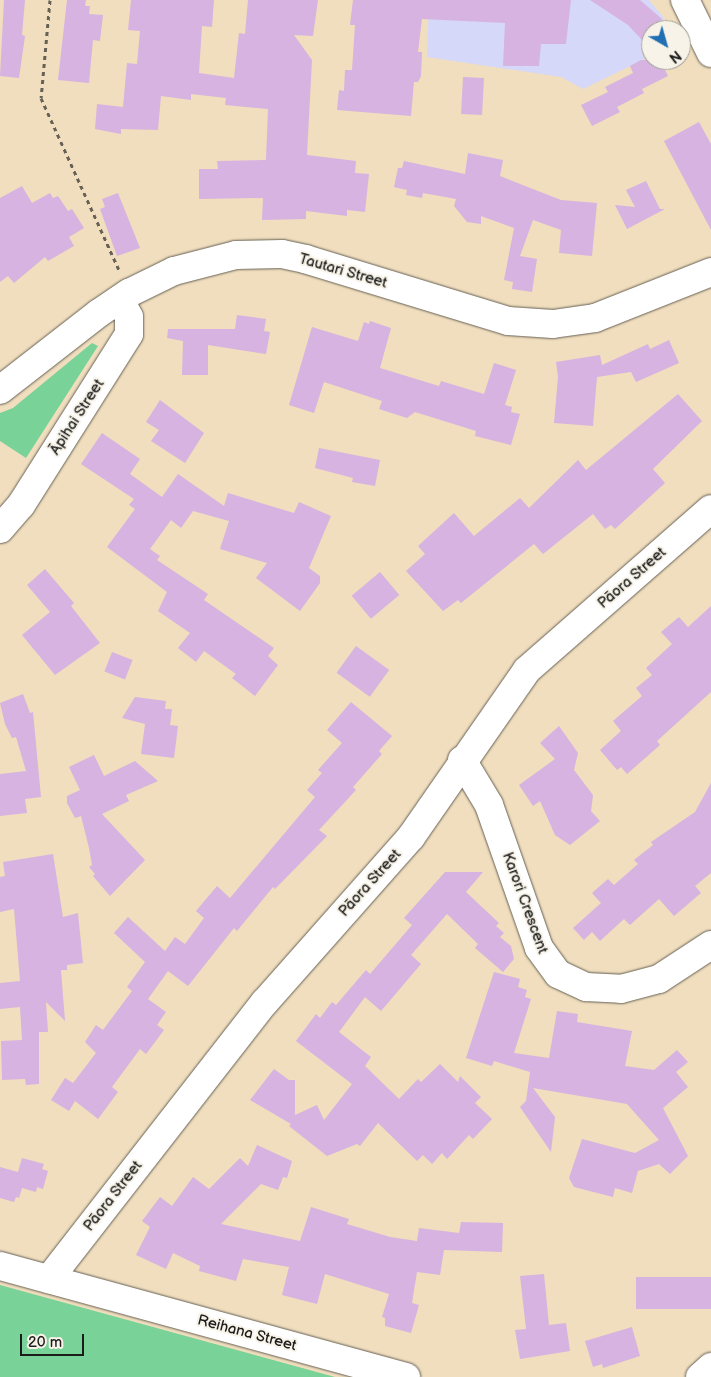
<!DOCTYPE html>
<html>
<head>
<meta charset="utf-8">
<style>
	body { margin:0 }
	#map { position:relative; width:711px; height:1377px; overflow:hidden; background:#f0debe; font-family:"Balsamiq Sans",sans-serif }
	div>[style] { position:absolute }
	[style*='--x'] { left:calc(var(--x)*1px); top:calc(var(--y)*1px); width:calc(var(--w)*1px); rotate:calc(var(--a)*1deg) }
	.built>* { inset:0; background:#d5d8f9 }
	.green>* { inset:0; background:#79d297 }
	.building>* { inset:0; background:#d6b3e0; transform-origin:0 0 }
	.path>* { height:3px; margin-top:-1.5px; transform-origin:0; background:repeating-linear-gradient(90deg,#666055 0 4px,transparent 0 8px) }
	.roads { filter:drop-shadow(0 0 1px #666055) drop-shadow(0 0 1px #666055) }
	.minor>* { height:28px; margin:-14px; padding:0 14px; transform-origin:14px; border-radius:14px; background:#fff }
	span { translate:-50% -50%; white-space:nowrap; text-align:center; line-height:1.15; -webkit-text-stroke:4px #f7f3e8; paint-order:stroke }
	.street-label { font-size:15px; color:#1c1c1c }
	.north { position:absolute; left:641px; top:20px; width:50px; height:50px; box-sizing:border-box; background:#f7f3e8; border:1px solid #9f9d96; border-radius:50%; rotate:142deg; font-size:14px; font-weight:700; line-height:20px; text-align:center; color:#1c1c1c }
	.north::after { content:''; display:block; margin:auto; width:18px; height:22px; background:#1f6fb2; clip-path:polygon(50% 0,100% 100%,50% 72%,0 100%) }
	.scale { position:absolute; left:20px; top:1334px; width:64px; height:22px; box-sizing:border-box; border:2px solid #1c1c1c; border-top:0; padding-left:6px; font-size:15px; line-height:18px; white-space:nowrap; color:#1c1c1c; -webkit-text-stroke:4px #f7f3e8; paint-order:stroke }
</style>
</head>
<body>
<div id="map">
	<div class="built">
		<div style="clip-path:polygon(429px 0,649px 0,663px 17px,666px 30px,651px 30px,651px 56px,583px 89px,561px 77px,427px 57px)"></div>
	</div>
	<div class="green">
		<div style="clip-path:polygon(92px 343px,98px 346px,26px 458px,0 441px,0 413px,13px 408px)"></div>
		<div style="clip-path:polygon(0 1285px,335px 1377px,0 1377px)"></div>
	</div>
	<div class="building">
		<div style="clip-path:polygon(4px 0,25px 0,22px 35px,25px 36px,19px 78px,0 76px)"></div>
		<div style="clip-path:polygon(67px 0,86px 0,85px 6px,90px 6px,89px 14px,103px 15px,100px 41px,93px 40px,89px 83px,58px 80px)"></div>
		<div style="clip-path:polygon(131px 0,214px 0,212px 27px,202px 26px,199px 73px,234px 78px,239px 33px,245px 34px,248px 0,318px 0,313px 36px,294px 35px,312px 60px,307px 155px,356px 161px,355px 173px,369px 174px,365px 212px,347px 210px,347px 216px,306px 211px,306px 219px,262px 220px,263px 198px,199px 199px,199px 169px,218px 169px,217px 161px,266px 160px,268px 109px,225px 105px,226px 98px,191px 94px,191px 100px,161px 96px,158px 130px,121px 129px,121px 134px,95px 129px,97px 104px,123px 107px,127px 63px,137px 64px,140px 31px,128px 30px)"></div>
		<div style="clip-path:polygon(353px 0,571px 0,566px 44px,541px 44px,539px 66px,503px 66px,505px 23px,422px 19px,418px 52px,422px 52px,421px 76px,418px 82px,414px 82px,411px 116px,337px 110px,339px 90px,344px 91px,345px 70px,352px 70px,355px 25px,350px 25px)"></div>
		<div style="clip-path:polygon(590px 0,640px 0,662px 19px,644px 42px,628px 25px)"></div>
		<div style="clip-path:polygon(641px 60px,660px 60px,668px 76px,642px 89px,644px 93px,617px 107px,620px 112px,592px 126px,581px 105px,608px 92px,605px 87px,633px 73px,630px 66px)"></div>
		<div style="left:463px;top:77px;width:21px;height:37px;rotate:3deg"></div>
		<div style="clip-path:polygon(699px 122px,711px 144px,711px 230px,664px 141px)"></div>
		<div style="clip-path:polygon(468px 153px,503px 160px,500px 176px,561px 200px,597px 203px,592px 256px,559px 253px,561px 230px,533px 220px,520px 256px,537px 259px,532px 292px,512px 289px,513px 282px,504px 280px,514px 228px,481px 216px,481px 224px,467px 222px,454px 206px,456px 199px,423px 193px,422px 198px,406px 195px,407px 190px,394px 187px,398px 168px,402px 168px,404px 161px,465px 174px)"></div>
		<div style="clip-path:polygon(646px 181px,660px 209px,665px 209px,627px 229px,615px 205px,635px 207px,626px 190px)"></div>
		<div style="clip-path:polygon(22px 186px,32px 203px,50px 193px,53px 198px,58px 196px,68px 211px,72px 209px,84px 228px,69px 237px,74px 246px,48px 261px,45px 257px,14px 283px,8px 276px,0 282px,0 198px)"></div>
		<div style="clip-path:polygon(118px 193px,140px 248px,117px 256px,100px 209px,105px 207px,102px 199px)"></div>
		<div style="clip-path:polygon(237px 315px,266px 319px,264px 331px,270px 332px,266px 354px,208px 345px,208px 375px,182px 375px,183px 341px,167px 338px,168px 329px,235px 329px)"></div>
		<div style="clip-path:polygon(370px 321px,391px 328px,380px 368px,439px 386px,441px 381px,484px 394px,494px 363px,516px 370px,505px 405px,512px 407px,511px 412px,520px 414px,511px 445px,475px 436px,476px 431px,415px 412px,407px 418px,379px 409px,382px 401px,324px 382px,314px 413px,289px 405px,312px 327px,358px 341px,364px 322px,369px 324px)"></div>
		<div style="clip-path:polygon(669px 340px,679px 363px,636px 382px,631px 372px,597px 377px,593px 426px,554px 423px,558px 377px,556px 362px,600px 355px,602px 365px,648px 344px,650px 349px)"></div>
		<div style="clip-path:polygon(678px 394px,702px 421px,653px 469px,665px 483px,615px 529px,611px 525px,605px 529px,593px 514px,543px 554px,534px 544px,461px 603px,458px 600px,443px 611px,406px 571px,425px 554px,418px 546px,454px 513px,474px 536px,520px 498px,529px 508px,578px 460px,586px 470px)"></div>
		<div style="clip-path:polygon(160px 400px,204px 433px,185px 463px,151px 441px,159px 430px,146px 422px)"></div>
		<div style="clip-path:polygon(102px 433px,140px 459px,130px 474px,162px 497px,178px 474px,224px 506px,228px 493px,294px 513px,299px 502px,331px 516px,309px 568px,320px 576px,320px 583px,300px 611px,256px 578px,267px 563px,220px 549px,229px 521px,193px 511px,181px 528px,171px 520px,150px 549px,160px 556px,157px 560px,208px 594px,204px 600px,274px 648px,268px 656px,278px 665px,255px 696px,232px 678px,236px 674px,204px 651px,196px 662px,178px 648px,190px 633px,158px 611px,167px 592px,107px 547px,135px 509px,129px 505px,134px 499px,81px 464px)"></div>
		<div style="clip-path:polygon(319px 448px,380px 460px,375px 486px,352px 482px,353px 478px,315px 468px)"></div>
		<div style="clip-path:polygon(45px 569px,74px 603px,71px 606px,100px 643px,55px 675px,22px 635px,50px 612px,27px 585px)"></div>
		<div style="left:380px;top:572px;width:30px;height:37px;rotate:50deg"></div>
		<div style="clip-path:polygon(711px 606px,711px 692px,657px 741px,660px 745px,627px 774px,621px 767px,617px 770px,600px 750px,621px 731px,613px 721px,642px 696px,636px 688px,652px 675px,646px 668px,672px 644px,661px 632px,679px 617px,688px 627px)"></div>
		<div style="left:356px;top:646px;width:41px;height:33px;rotate:36deg"></div>
		<div style="left:112px;top:652px;width:22px;height:21px;rotate:21deg"></div>
		<div style="clip-path:polygon(23px 694px,30px 713px,33px 712px,41px 797px,25px 799px,27px 813px,0 816px,0 774px,26px 771px,16px 737px,12px 738px,5px 724px,0 703px)"></div>
		<div style="clip-path:polygon(135px 697px,166px 701px,165px 709px,172px 709px,170px 725px,178px 726px,174px 758px,141px 754px,145px 724px,122px 718px)"></div>
		<div style="clip-path:polygon(351px 702px,392px 736px,379px 751px,382px 754px,353px 787px,356px 790px,319px 830px,327px 836px,275px 889px,273px 887px,237px 931px,234px 928px,188px 986px,168px 971px,148px 999px,166px 1012px,157px 1025px,164px 1030px,146px 1054px,140px 1049px,112px 1087px,118px 1092px,98px 1119px,75px 1101px,69px 1111px,51px 1100px,65px 1078px,73px 1083px,96px 1053px,85px 1042px,96px 1025px,103px 1030px,132px 991px,127px 987px,145px 962px,114px 933px,128px 917px,165px 951px,175px 937px,185px 944px,204px 918px,196px 911px,217px 886px,230px 898px,315px 797px,307px 790px,322px 773px,318px 770px,342px 743px,327px 730px)"></div>
		<div style="clip-path:polygon(559px 726px,578px 753px,574px 770px,593px 795px,591px 811px,600px 821px,570px 845px,555px 835px,540px 801px,533px 806px,519px 785px,555px 759px,540px 743px)"></div>
		<div style="clip-path:polygon(94px 755px,104px 776px,135px 761px,158px 781px,126px 795px,129px 801px,102px 814px,145px 860px,110px 896px,93px 876px,95px 874px,89px 867px,92px 865px,89px 848px,81px 816px,75px 818px,67px 803px,67px 796px,80px 790px,69px 767px)"></div>
		<div style="clip-path:polygon(711px 783px,711px 873px,695px 886px,701px 893px,674px 916px,659px 899px,630px 925px,624px 919px,600px 941px,592px 932px,584px 940px,573px 928px,601px 903px,592px 893px,608px 879px,614px 885px,638px 864px,634px 860px,653px 845px,651px 842px,695px 812px)"></div>
		<div style="clip-path:polygon(53px 854px,63px 917px,78px 913px,83px 963px,67px 965px,67px 970px,61px 970px,65px 1021px,46px 1002px,48px 1032px,39px 1032px,39px 1084px,26px 1085px,25px 1079px,2px 1080px,1px 1041px,22px 1040px,20px 1007px,0 1009px,0 983px,20px 981px,14px 909px,0 912px,0 877px,5px 876px,3px 862px)"></div>
		<div style="clip-path:polygon(445px 872px,483px 872px,466px 892px,499px 923px,496px 926px,504px 933px,500px 937px,511px 946px,514px 959px,503px 972px,475px 948px,478px 944px,447px 914px,411px 955px,421px 964px,381px 1011px,365px 997px,339px 1032px,371px 1057px,365px 1066px,399px 1099px,418px 1079px,421px 1082px,440px 1064px,458px 1082px,460px 1076px,481px 1097px,475px 1103px,492px 1119px,473px 1139px,469px 1135px,447px 1159px,442px 1153px,432px 1164px,423px 1155px,417px 1161px,378px 1123px,360px 1146px,357px 1144px,327px 1156px,289px 1126px,291px 1124px,250px 1100px,274px 1069px,289px 1080px,295px 1080px,295px 1115px,317px 1105px,324px 1120px,352px 1084px,296px 1041px,316px 1014px,320px 1018px,332px 1002px,336px 1005px,366px 970px,370px 974px,412px 925px,404px 918px)"></div>
		<div style="clip-path:polygon(494px 972px,520px 979px,518px 987px,527px 990px,525px 997px,531px 999px,514px 1053px,549px 1058px,557px 1011px,578px 1014px,577px 1022px,632px 1031px,625px 1066px,654px 1070px,677px 1050px,688px 1062px,676px 1072px,688px 1087px,663px 1108px,688px 1156px,670px 1174px,659px 1164px,638px 1171px,632px 1193px,615px 1188px,613px 1197px,574px 1187px,569px 1178px,582px 1139px,635px 1153px,659px 1140px,627px 1104px,533px 1088px,555px 1117px,551px 1152px,520px 1107px,526px 1101px,530px 1072px,494px 1061px,492px 1066px,466px 1058px)"></div>
		<div style="clip-path:polygon(257px 1145px,292px 1161px,287px 1178px,283px 1177px,278px 1190px,261px 1184px,221px 1224px,300px 1241px,311px 1207px,349px 1219px,347px 1224px,390px 1237px,417px 1241px,419px 1228px,459px 1233px,461px 1222px,503px 1223px,502px 1252px,444px 1250px,440px 1275px,417px 1272px,412px 1303px,419px 1305px,411px 1333px,385px 1326px,385px 1318px,382px 1317px,389px 1294px,325px 1274px,317px 1304px,282px 1295px,289px 1267px,243px 1259px,236px 1281px,199px 1271px,200px 1266px,173px 1253px,166px 1269px,136px 1255px,150px 1227px,142px 1221px,160px 1197px,172px 1206px,193px 1177px,209px 1189px,240px 1158px,248px 1166px)"></div>
		<div style="clip-path:polygon(22px 1158px,44px 1164px,42px 1169px,48px 1171px,43px 1189px,37px 1187px,36px 1192px,22px 1188px,19px 1198px,16px 1197px,14px 1202px,0 1198px,0 1167px,18px 1172px)"></div>
		<div style="clip-path:polygon(544px 1274px,549px 1325px,566px 1323px,570px 1351px,520px 1359px,515px 1330px,526px 1329px,520px 1276px)"></div>
		<div style="left:711px;top:1277px;width:32px;height:75px;rotate:90deg"></div>
		<div style="clip-path:polygon(632px 1327px,640px 1356px,603px 1368px,602px 1364px,593px 1367px,585px 1341px)"></div>
	</div>
	<div class="path">
		<div style="--x:50;--y:0;--w:98;--a:95.2"></div>
		<div style="--x:41;--y:98;--w:191;--a:65.6"></div>
	</div>
	<div class="roads">
		<div class="minor">
			<div style="--x:685;--y:0;--w:59;--a:63.9"></div>
			<div style="--x:0;--y:390;--w:125;--a:-37.9"></div>
			<div style="--x:99;--y:313;--w:36;--a:-34"></div>
			<div style="--x:129;--y:293;--w:50;--a:-26.1"></div>
			<div style="--x:174;--y:271;--w:64;--a:-14.5"></div>
			<div style="--x:236;--y:255;--w:46;--a:-1.2"></div>
			<div style="--x:282;--y:254;--w:24;--a:12"></div>
			<div style="--x:305;--y:259;--w:212;--a:17"></div>
			<div style="--x:508;--y:321;--w:45;--a:3.8"></div>
			<div style="--x:553;--y:324;--w:42;--a:-8.1"></div>
			<div style="--x:595;--y:318;--w:125;--a:-21.6"></div>
			<div style="--x:0;--y:529;--w:32;--a:-49"></div>
			<div style="--x:21;--y:505;--w:202;--a:-57.7"></div>
			<div style="--x:129;--y:334;--w:17;--a:-90"></div>
			<div style="--x:129;--y:317;--w:20;--a:-117"></div>
			<div style="--x:462;--y:760;--w:52;--a:59"></div>
			<div style="--x:489;--y:805;--w:151;--a:70.7"></div>
			<div style="--x:539;--y:948;--w:32;--a:54"></div>
			<div style="--x:558;--y:974;--w:31;--a:25"></div>
			<div style="--x:586;--y:987;--w:35;--a:3"></div>
			<div style="--x:621;--y:989;--w:39;--a:-15"></div>
			<div style="--x:659;--y:979;--w:62;--a:-33.2"></div>
			<div style="--x:0;--y:1266;--w:421;--a:15.3"></div>
			<div style="--x:49;--y:1279;--w:351;--a:-52.1"></div>
			<div style="--x:265;--y:1002;--w:220;--a:-48.5"></div>
			<div style="--x:411;--y:837;--w:203;--a:-55.2"></div>
			<div style="--x:527;--y:670;--w:244;--a:-41.2"></div>
			<div style="--x:700;--y:1377;--w:15;--a:-42"></div>
		</div>
	</div>
	<div class="street-label">
		<span style="left:343px;top:271px;rotate:16deg">Tautari Street</span>
		<span style="left:77px;top:417px;rotate:-57deg">Āpihai Street</span>
		<span style="left:632px;top:578px;rotate:-41deg">Pāora Street</span>
		<span style="left:370px;top:883px;rotate:-48deg">Pāora Street</span>
		<span style="left:525px;top:903px;rotate:70deg">Karori Crescent</span>
		<span style="left:113px;top:1196px;rotate:-52deg">Pāora Street</span>
		<span style="left:247px;top:1333px;rotate:15deg">Reihana Street</span>
	</div>
	<div class="north">N</div>
	<div class="scale">20 m</div>
</div>
</body>
</html>
